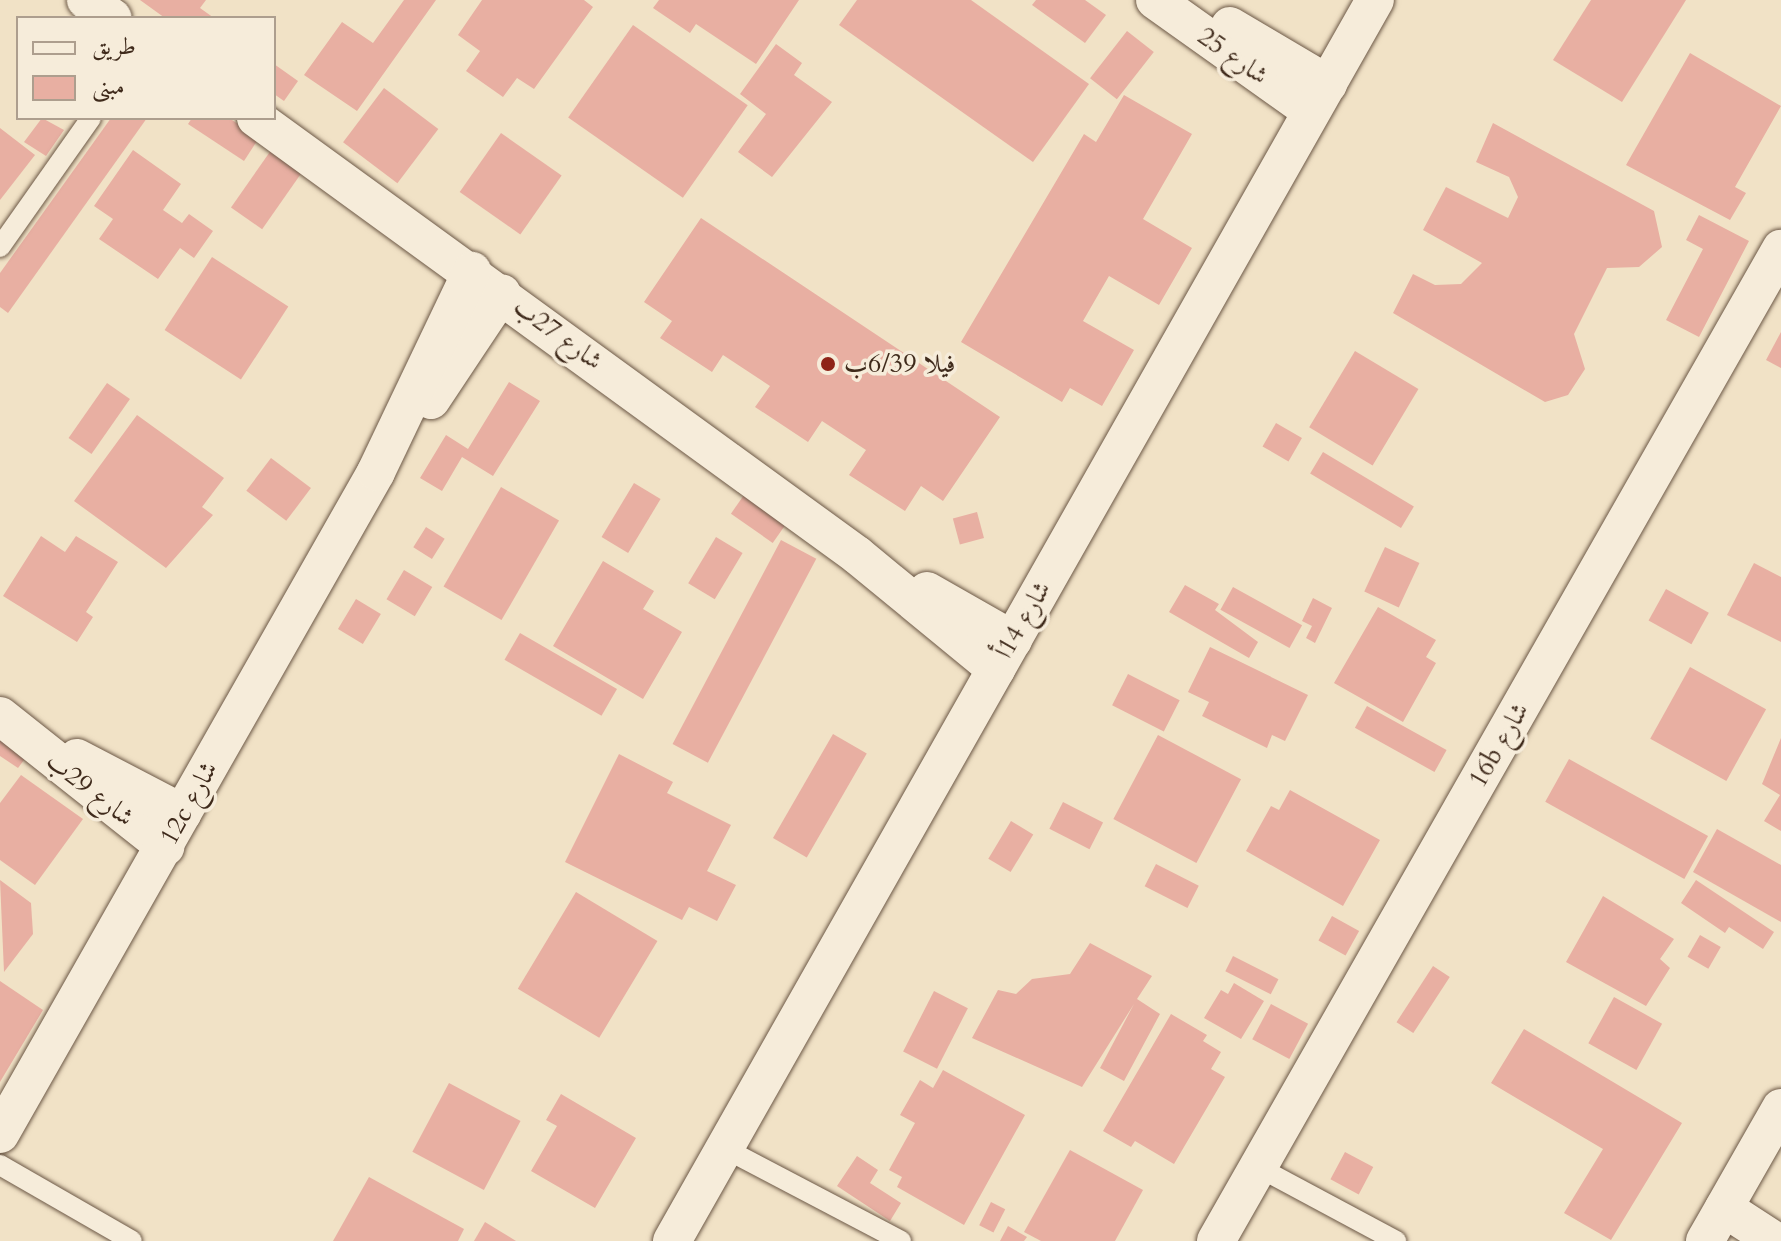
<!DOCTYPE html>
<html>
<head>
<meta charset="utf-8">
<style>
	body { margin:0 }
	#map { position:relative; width:1781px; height:1241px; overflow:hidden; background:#f1e2c6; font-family:Cardo,Amiri,serif }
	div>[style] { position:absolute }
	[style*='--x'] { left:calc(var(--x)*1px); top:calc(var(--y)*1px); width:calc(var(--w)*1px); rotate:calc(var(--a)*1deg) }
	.building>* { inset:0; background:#e8afa2; transform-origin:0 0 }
	.roads { filter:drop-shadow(0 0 2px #6c5846) drop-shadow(0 0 2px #6c5846) }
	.service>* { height:20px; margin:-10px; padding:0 10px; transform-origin:10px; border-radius:10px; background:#f6ecda }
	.minor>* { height:38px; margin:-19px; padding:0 19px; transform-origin:19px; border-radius:19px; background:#f6ecda }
	.dots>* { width:22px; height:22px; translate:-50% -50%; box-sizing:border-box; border:4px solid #f6ecda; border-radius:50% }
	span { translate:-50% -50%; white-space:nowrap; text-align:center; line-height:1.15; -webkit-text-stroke:7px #f6ecda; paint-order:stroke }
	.street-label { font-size:26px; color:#3f2a1b }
	.poi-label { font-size:26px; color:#3f2a1b }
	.left { translate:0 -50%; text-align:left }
	.legend { position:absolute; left:16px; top:16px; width:260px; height:104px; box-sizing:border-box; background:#f6ecda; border:2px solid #ad9e8e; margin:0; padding:10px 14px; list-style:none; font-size:24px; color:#3f2a1b }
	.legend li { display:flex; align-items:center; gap:16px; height:40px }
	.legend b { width:40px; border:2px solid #ad9e8e }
</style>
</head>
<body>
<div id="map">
	<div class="building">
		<div style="clip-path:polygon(140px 0,206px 0,200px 8px,214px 18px,165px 18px)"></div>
		<div style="clip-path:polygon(404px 0,436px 0,357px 111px,304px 75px,342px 22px,373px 43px)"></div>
		<div style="clip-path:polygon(482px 0,584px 0,593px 7px,534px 89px,517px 78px,503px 97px,466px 71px,480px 51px,458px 35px)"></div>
		<div style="clip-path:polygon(659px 0,799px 0,756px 64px,696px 24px,690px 33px,653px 8px)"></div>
		<div style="clip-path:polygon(857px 0,971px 0,1089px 84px,1033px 162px,839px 25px)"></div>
		<div style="clip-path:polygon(1036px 0,1085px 0,1106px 15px,1085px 43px,1032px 5px)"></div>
		<div style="clip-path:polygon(1591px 0,1686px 0,1622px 102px,1553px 60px)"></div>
		<div style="left:633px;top:25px;width:140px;height:113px;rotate:35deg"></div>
		<div style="left:1127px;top:31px;width:34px;height:60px;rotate:38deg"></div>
		<div style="clip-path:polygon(776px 44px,802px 63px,794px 75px,832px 102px,772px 177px,738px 152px,766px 114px,740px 94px)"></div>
		<div style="clip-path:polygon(1690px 53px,1781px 106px,1735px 187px,1746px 193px,1730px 220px,1626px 165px)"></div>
		<div style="clip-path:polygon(274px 64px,298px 81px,284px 101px,274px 94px)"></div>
		<div style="left:384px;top:88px;width:68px;height:68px;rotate:37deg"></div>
		<div style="clip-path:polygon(1124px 95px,1192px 134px,1143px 219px,1192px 248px,1159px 305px,1109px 276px,1083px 321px,1134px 350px,1102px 406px,1070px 388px,1062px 402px,961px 342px,1084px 134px,1096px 142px)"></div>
		<div style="clip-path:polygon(42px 118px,64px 130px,46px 156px,24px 142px)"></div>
		<div style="clip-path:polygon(111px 118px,147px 118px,8px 313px,0 307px,0 273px)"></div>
		<div style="clip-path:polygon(192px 118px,229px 118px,259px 138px,244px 161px,188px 124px)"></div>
		<div style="clip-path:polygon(1493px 123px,1654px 211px,1662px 247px,1639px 267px,1607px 268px,1574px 334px,1585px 369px,1568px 395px,1545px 402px,1393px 313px,1413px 274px,1435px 285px,1461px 284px,1482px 263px,1423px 230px,1446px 187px,1508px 218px,1518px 197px,1509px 177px,1476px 162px)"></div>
		<div style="clip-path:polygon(0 128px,35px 155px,0 200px)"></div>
		<div style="left:501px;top:133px;width:74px;height:72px;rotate:35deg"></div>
		<div style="left:274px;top:146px;width:38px;height:75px;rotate:35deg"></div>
		<div style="clip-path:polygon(133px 150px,181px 184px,163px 210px,182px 223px,189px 214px,213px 231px,194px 258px,180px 248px,158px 279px,99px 239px,113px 219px,94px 206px)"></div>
		<div style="clip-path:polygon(1699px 215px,1749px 241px,1699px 337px,1666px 320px,1703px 249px,1686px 240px)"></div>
		<div style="clip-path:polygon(701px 218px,1000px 417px,943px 501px,921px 486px,905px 511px,849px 475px,866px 450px,822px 421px,808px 442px,755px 407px,770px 386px,723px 355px,712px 372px,660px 338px,672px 321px,644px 302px)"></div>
		<div style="left:212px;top:257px;width:91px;height:87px;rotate:33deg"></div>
		<div style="clip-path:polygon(1781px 332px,1781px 368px,1766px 360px)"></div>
		<div style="left:1355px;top:351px;width:74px;height:89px;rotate:31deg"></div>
		<div style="clip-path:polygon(509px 382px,540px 401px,493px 476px,462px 457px,442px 491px,420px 478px,446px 435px,468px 449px)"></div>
		<div style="left:107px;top:383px;width:28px;height:67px;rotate:35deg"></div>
		<div style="clip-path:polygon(137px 415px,224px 478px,202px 507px,213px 515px,166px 568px,74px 501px)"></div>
		<div style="left:1276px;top:423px;width:30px;height:27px;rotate:30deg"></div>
		<div style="left:1323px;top:452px;width:106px;height:25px;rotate:31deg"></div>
		<div style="left:271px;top:458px;width:50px;height:41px;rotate:37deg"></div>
		<div style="left:634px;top:483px;width:31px;height:63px;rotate:31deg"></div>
		<div style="left:751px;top:485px;width:51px;height:35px;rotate:35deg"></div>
		<div style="left:501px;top:487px;width:67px;height:115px;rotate:30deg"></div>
		<div style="left:977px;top:512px;width:27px;height:25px;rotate:75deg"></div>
		<div style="left:426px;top:527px;width:22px;height:24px;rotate:32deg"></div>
		<div style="clip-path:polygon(41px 536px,65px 552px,76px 536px,118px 562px,86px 612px,93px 617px,77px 642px,3px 596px)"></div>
		<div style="left:716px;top:537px;width:31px;height:54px;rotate:31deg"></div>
		<div style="left:781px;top:540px;width:40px;height:231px;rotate:28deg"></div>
		<div style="left:1385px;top:547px;width:38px;height:49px;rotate:25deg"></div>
		<div style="clip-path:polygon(603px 561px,654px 591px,643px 609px,682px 632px,643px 699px,553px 646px)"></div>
		<div style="clip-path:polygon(1754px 563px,1781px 577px,1781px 642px,1727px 615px)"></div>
		<div style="left:404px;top:570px;width:33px;height:34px;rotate:31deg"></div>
		<div style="clip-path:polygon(1185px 585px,1219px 604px,1215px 610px,1258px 642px,1249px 658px,1169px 612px)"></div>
		<div style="left:1233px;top:587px;width:79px;height:26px;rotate:29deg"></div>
		<div style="left:1666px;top:589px;width:49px;height:36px;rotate:29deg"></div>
		<div style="clip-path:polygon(1313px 598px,1332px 608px,1315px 643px,1306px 638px,1312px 626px,1302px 621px)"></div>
		<div style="left:356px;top:599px;width:29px;height:35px;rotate:31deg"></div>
		<div style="clip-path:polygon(1378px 607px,1436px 640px,1426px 657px,1436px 663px,1403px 722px,1334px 683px)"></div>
		<div style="left:520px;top:633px;width:112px;height:31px;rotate:30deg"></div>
		<div style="clip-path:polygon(1210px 647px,1308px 695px,1285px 741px,1272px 735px,1267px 748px,1202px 716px,1209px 702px,1188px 692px)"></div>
		<div style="left:1690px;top:667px;width:87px;height:82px;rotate:29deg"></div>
		<div style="left:1128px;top:674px;width:58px;height:35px;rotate:27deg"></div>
		<div style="left:1367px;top:706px;width:91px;height:25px;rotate:29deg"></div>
		<div style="clip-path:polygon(0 726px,33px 748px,18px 768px,0 756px)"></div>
		<div style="left:833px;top:734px;width:39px;height:120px;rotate:30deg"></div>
		<div style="left:1158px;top:735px;width:94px;height:95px;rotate:28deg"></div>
		<div style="clip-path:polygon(1781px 738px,1781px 831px,1764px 821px,1780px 795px,1762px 784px)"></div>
		<div style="clip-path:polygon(619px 754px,673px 782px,667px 793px,731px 825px,707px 871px,736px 885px,717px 921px,689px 907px,682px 920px,565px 862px)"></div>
		<div style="left:1569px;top:759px;width:159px;height:49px;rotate:29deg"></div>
		<div style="clip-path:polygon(21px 775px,83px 819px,35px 885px,0 860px,0 803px)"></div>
		<div style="clip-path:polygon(1290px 790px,1380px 840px,1343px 906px,1246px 851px,1271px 806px,1279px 810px)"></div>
		<div style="left:1063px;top:802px;width:45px;height:30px;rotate:27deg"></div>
		<div style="left:1011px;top:821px;width:26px;height:44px;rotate:31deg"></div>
		<div style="clip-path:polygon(1717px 829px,1781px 865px,1781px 922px,1693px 872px)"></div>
		<div style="left:1156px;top:864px;width:48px;height:25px;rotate:27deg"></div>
		<div style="clip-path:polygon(0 880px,31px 903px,33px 934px,4px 972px)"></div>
		<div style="clip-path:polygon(1696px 880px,1774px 932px,1763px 949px,1729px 927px,1725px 933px,1681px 903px)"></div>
		<div style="left:576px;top:892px;width:95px;height:113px;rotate:31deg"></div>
		<div style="clip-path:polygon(1603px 896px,1674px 939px,1660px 959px,1670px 968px,1646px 1006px,1566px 962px)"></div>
		<div style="left:1332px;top:916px;width:31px;height:28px;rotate:29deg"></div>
		<div style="left:1700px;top:935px;width:24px;height:25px;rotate:30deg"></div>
		<div style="clip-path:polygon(1090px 943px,1152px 976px,1137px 999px,1160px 1014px,1124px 1081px,1100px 1068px,1134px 1004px,1082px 1087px,972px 1038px,998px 990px,1016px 994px,1032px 979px,1070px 974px)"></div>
		<div style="left:1233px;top:956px;width:51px;height:17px;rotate:27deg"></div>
		<div style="left:1433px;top:966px;width:20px;height:67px;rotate:33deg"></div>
		<div style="clip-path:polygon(0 981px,43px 1010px,0 1082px)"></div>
		<div style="clip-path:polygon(1234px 983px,1264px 1001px,1241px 1039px,1204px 1018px,1221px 990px,1228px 994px)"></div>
		<div style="left:934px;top:991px;width:38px;height:68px;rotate:27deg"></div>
		<div style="left:1614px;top:997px;width:55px;height:53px;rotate:29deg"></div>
		<div style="left:1271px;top:1004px;width:42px;height:40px;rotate:28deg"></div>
		<div style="clip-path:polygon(1171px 1014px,1207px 1035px,1203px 1041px,1221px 1052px,1211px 1069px,1225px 1077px,1174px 1164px,1135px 1141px,1131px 1147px,1103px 1131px)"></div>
		<div style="clip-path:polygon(1524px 1029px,1682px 1123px,1611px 1240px,1564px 1213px,1603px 1149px,1491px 1083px)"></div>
		<div style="clip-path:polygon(943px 1070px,1025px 1115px,964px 1225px,897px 1187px,902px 1177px,889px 1170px,915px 1123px,900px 1115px,920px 1080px,933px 1088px)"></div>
		<div style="left:449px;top:1083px;width:81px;height:78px;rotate:28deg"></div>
		<div style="clip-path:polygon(561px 1094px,636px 1138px,595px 1208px,531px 1171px,557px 1126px,546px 1120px)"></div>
		<div style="clip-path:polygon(1070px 1150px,1143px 1190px,1115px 1241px,1041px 1241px,1024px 1232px)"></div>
		<div style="left:1345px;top:1152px;width:32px;height:31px;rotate:28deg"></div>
		<div style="clip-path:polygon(857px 1156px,878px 1170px,870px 1183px,901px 1203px,890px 1221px,837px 1186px)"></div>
		<div style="clip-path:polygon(369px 1177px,464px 1229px,458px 1241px,333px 1241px)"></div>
		<div style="left:991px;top:1202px;width:16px;height:26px;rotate:27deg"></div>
		<div style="clip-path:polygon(485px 1222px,516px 1241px,474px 1241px)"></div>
		<div style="clip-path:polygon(1008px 1226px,1027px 1237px,1024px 1241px,1000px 1241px)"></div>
	</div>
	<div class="roads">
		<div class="service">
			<div style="--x:0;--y:247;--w:158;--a:-54.8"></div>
			<div style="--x:724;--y:1148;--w:200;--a:27.7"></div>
			<div style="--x:0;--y:1165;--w:152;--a:29.9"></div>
			<div style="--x:1258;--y:1167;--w:157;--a:28.2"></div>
		</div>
		<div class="minor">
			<div style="--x:86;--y:0;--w:32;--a:34"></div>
			<div style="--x:1155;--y:0;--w:191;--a:35.4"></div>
			<div style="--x:1230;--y:26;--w:114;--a:30.6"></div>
			<div style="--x:256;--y:118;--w:743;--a:36.02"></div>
			<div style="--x:857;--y:555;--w:180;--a:39.4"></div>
			<div style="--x:431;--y:400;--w:128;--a:-56.4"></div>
			<div style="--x:927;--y:591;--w:99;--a:29.7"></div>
			<div style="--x:0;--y:716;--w:211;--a:38.4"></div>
			<div style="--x:77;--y:758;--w:119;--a:27.6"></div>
			<div style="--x:0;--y:1134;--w:761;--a:-60.4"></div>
			<div style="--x:376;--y:472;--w:223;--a:-64.5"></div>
			<div style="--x:1724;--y:1208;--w:61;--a:32.9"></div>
			<div style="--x:672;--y:1241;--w:1426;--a:-60.47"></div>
			<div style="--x:1216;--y:1241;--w:1142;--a:-60.34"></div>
			<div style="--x:1705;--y:1241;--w:153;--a:-60.3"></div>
		</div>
	</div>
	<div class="dots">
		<div style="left:828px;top:364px;background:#8f2418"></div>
	</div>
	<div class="street-label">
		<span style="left:1233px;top:56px;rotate:35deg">شارع 25</span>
		<span style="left:558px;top:334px;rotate:36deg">شارع 27ب</span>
		<span style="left:1023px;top:620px;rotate:-60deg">شارع 14أ</span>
		<span style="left:1499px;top:745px;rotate:-60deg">16b شارع</span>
		<span style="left:90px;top:789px;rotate:38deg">شارع 29ب</span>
		<span style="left:189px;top:803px;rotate:-61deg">12c شارع</span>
	</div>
	<div class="poi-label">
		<span class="left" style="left:844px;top:364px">فيلا 6/39ب</span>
	</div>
	<ul class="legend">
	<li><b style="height:10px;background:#f6ecda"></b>طريق</li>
	<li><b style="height:22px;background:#e8afa2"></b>مبنى</li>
	</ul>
</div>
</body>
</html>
